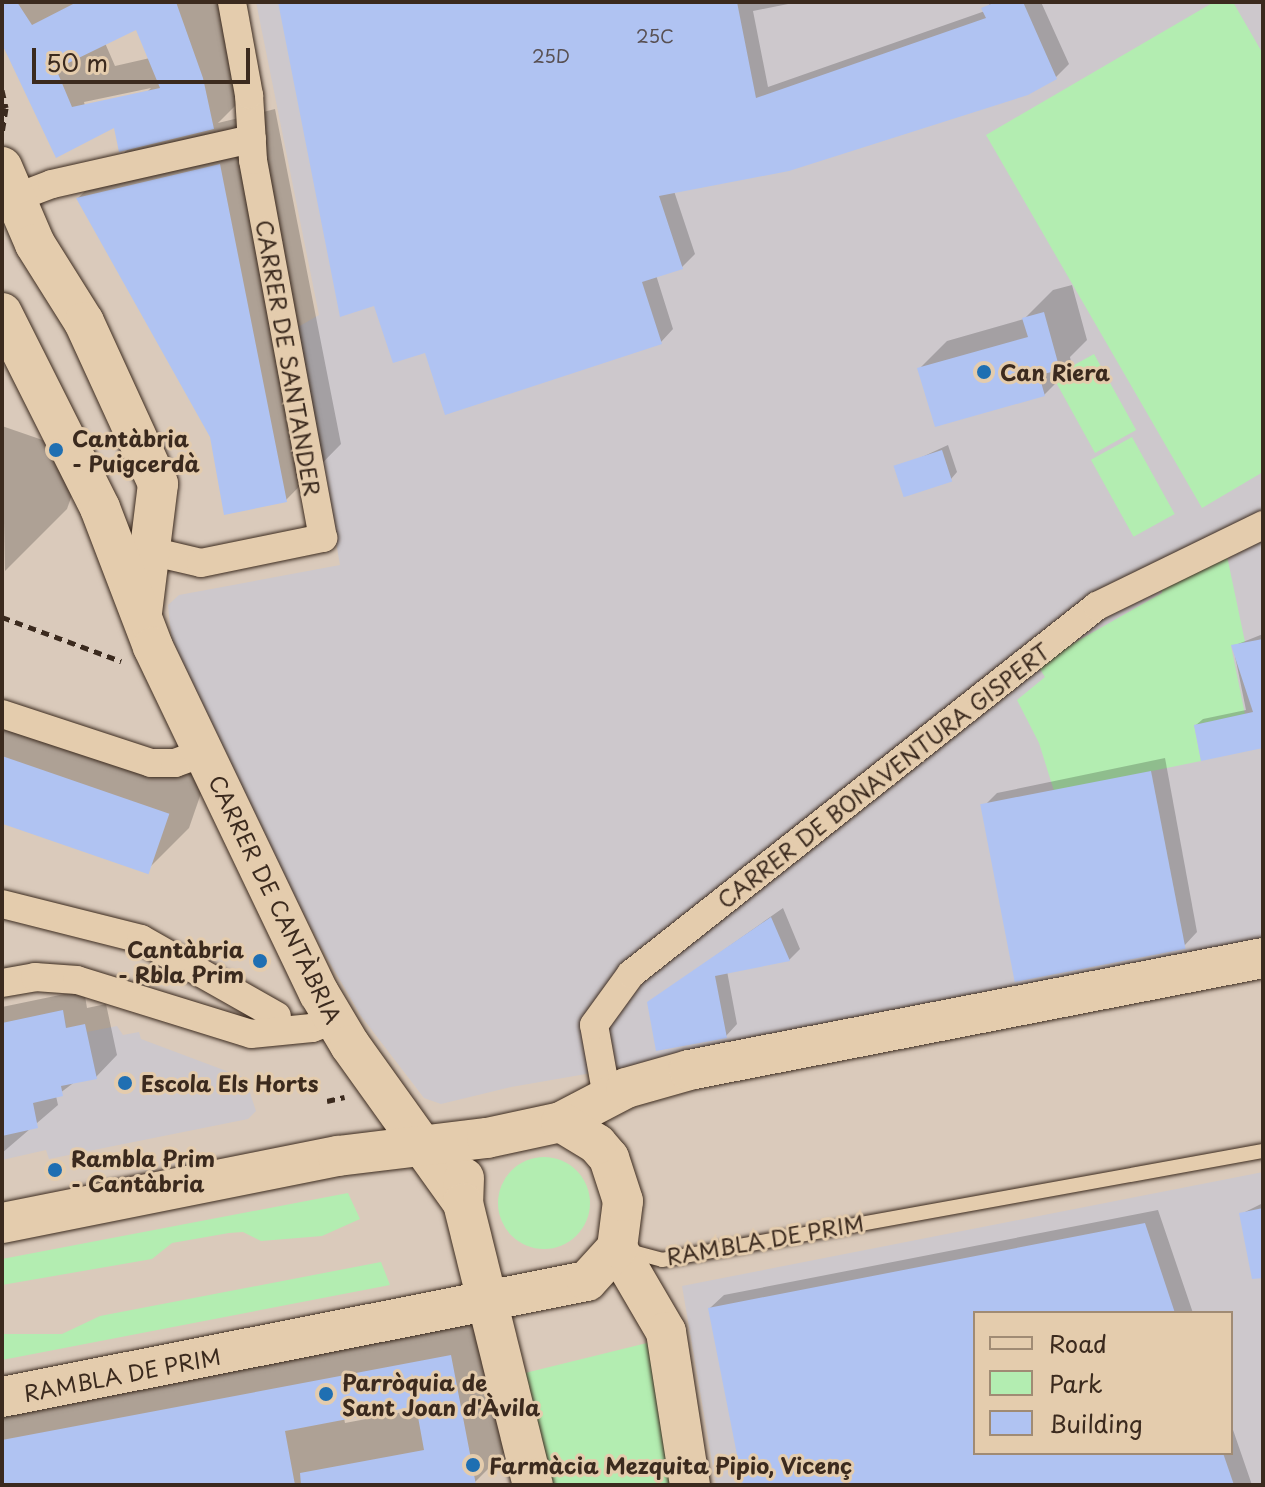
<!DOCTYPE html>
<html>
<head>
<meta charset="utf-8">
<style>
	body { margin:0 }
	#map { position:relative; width:1265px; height:1487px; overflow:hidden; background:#dacabb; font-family:"Playpen Sans",sans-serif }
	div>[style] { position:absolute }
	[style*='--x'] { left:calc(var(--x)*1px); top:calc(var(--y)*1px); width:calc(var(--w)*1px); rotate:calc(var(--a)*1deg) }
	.built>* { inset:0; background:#cdc8cc }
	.green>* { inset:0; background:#b3edb1; transform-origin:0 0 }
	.round { border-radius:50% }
	.shadow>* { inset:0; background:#0003 }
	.building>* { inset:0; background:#b0c3f2; transform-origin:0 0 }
	.path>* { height:5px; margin-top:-2.5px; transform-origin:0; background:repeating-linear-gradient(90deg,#3b2a1e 0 8px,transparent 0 14px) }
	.roads { filter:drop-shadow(0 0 2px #3b2a1e) drop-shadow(0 0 2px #3b2a1e) }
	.lane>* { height:14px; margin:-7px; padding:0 7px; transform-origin:7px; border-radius:7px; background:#e4ccad }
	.street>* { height:28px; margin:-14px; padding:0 14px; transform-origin:14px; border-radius:14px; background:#e4ccad }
	.secondary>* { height:40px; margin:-20px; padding:0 20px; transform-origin:20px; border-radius:20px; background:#e4ccad }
	.dots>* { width:22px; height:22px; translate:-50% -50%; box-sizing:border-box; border:4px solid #e4ccad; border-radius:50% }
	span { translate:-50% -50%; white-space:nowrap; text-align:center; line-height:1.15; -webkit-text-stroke:6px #e4ccad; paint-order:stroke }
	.number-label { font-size:18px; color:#585053 }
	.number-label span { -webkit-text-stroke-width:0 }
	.street-label { font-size:22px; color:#3b2a1e }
	.poi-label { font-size:22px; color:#3b2a1e; font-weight:700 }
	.left { translate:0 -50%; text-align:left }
	.right { translate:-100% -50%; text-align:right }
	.frame { position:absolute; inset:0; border:4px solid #3b2a1e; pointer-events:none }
	.legend { position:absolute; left:973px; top:1311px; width:260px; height:144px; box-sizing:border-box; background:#e4ccad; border:2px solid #a08b74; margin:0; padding:10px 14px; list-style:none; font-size:24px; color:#3b2a1e }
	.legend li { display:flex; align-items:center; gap:16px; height:40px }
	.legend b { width:40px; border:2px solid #a08b74 }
	.scale { position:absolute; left:32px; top:48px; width:218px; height:36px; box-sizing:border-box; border:4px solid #3b2a1e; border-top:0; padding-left:10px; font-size:24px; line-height:28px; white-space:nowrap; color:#3b2a1e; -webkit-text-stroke:6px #e4ccad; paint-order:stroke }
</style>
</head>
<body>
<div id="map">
	<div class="built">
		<div style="clip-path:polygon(256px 2px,1263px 2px,1263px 957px,511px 1087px,441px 1104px,424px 1098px,361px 1016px,327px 958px,174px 665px,168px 605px,179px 595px,340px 565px,298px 327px,319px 315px)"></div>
		<div style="clip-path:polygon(63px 1010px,68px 1033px,85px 1024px,87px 1032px,117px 1026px,123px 1035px,139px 1032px,141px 1039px,245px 1078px,256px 1111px,248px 1119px,49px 1159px,46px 1150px,2px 1160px,2px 1023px)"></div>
		<div style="clip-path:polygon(evenodd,1263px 1172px,1263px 1485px,716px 1485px,682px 1286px,1263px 1172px,975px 1313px,1231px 1313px,1231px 1453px,975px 1453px,975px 1313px)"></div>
	</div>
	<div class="green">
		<div style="clip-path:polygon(1214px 2px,1233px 2px,1263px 54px,1263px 472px,1202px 508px,986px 135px)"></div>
		<div style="left:1094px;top:354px;width:87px;height:47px;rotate:61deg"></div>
		<div style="left:1132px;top:437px;width:88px;height:47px;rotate:61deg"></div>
		<div style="clip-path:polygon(1227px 556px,1245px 642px,1231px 646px,1245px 714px,1194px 725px,1201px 761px,1054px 791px,1039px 743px,1017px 700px,1045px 677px,1037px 664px,1162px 593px,1162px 587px)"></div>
		<div class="round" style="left:498px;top:1157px;width:92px;height:92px"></div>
		<div style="clip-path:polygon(348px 1193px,360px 1219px,322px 1236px,261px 1241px,243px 1232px,229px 1233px,172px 1243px,152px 1259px,2px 1285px,2px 1259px)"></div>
		<div style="clip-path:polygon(381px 1262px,390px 1285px,2px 1360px,2px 1334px,62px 1334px,100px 1316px)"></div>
		<div style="clip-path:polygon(651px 1342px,676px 1485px,551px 1485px,521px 1374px)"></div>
	</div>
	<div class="shadow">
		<div style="clip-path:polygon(evenodd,2px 2px,233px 2px,256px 85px,218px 123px,275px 109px,341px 444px,286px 500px,212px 437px,78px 198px,130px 147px,115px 125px,57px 156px,2px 43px,2px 2px,137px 28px,150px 58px,115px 66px,105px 43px,137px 28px,2px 2px,151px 88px,146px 93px,85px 106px,84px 102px,151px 88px)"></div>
		<div style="clip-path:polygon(280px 2px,798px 2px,753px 11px,768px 87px,985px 11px,991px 2px,1041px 2px,1069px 64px,1056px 77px,674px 191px,695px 254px,682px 267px,656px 275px,673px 329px,661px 342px,426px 350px)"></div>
		<div style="clip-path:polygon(1072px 285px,1087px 340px,1070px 357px,1072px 367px,1044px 395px,919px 369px,947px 341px,1024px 319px,1053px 290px)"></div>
		<div style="clip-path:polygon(2px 426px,86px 455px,67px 509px,5px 571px)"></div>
		<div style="clip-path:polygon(948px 445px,957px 472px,951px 479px,896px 469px)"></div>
		<div style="clip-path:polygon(1263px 634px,1263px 746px,1196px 725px,1203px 719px,1246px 710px,1233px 646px)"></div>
		<div style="clip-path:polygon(2px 703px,208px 773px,189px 828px,149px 868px,2px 818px)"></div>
		<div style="clip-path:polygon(1165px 758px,1197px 932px,1183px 947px,983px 807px,997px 793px)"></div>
		<div style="clip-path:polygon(783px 908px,800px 949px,789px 960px,727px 971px,737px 1024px,726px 1036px,650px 1002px)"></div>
		<div style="clip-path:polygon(84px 990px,87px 1008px,106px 1004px,117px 1055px,96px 1077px,76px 1081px,56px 1096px,58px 1105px,2px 1153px,2px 1007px)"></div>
		<div style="clip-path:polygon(1263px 1203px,1263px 1268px,1241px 1214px)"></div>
		<div style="clip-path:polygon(1158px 1210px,1193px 1313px,975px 1313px,975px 1453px,1231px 1453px,1231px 1424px,1252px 1485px,745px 1485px,710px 1308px,724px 1295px)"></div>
		<div style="clip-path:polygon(evenodd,503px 1304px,527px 1430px,475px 1482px,2px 1485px,2px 1398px,503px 1304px,418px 1404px,419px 1409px,345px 1423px,344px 1418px,418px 1404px)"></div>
	</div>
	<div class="building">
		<div style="clip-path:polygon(evenodd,2px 2px,17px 2px,32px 25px,77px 2px,176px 2px,203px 78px,214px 129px,119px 152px,114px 128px,56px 158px,2px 44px,2px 2px,136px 30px,160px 88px,72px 107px,56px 69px,136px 30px)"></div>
		<div style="clip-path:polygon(278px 2px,737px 2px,756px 98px,986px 18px,981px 8px,996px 2px,1023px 2px,1057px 79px,1028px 95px,789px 171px,659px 196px,683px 269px,642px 282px,662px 344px,445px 415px,425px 353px,393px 363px,374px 306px,340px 317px)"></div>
		<div style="clip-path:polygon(220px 164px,287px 502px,224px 515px,210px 437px,76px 198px)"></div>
		<div style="clip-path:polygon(1044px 312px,1060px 370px,1039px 375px,1045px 396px,935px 427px,917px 368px,1028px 337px,1022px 318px)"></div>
		<div style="left:942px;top:450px;width:33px;height:51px;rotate:72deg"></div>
		<div style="clip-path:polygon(1263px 639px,1263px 748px,1201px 761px,1194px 725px,1253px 712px,1231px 645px)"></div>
		<div style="left:2px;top:756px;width:177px;height:64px;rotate:19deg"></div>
		<div style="left:1151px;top:771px;width:181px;height:174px;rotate:79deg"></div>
		<div style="clip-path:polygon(771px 917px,790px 961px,715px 976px,727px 1038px,656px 1051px,647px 1002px)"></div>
		<div style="clip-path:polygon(63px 1010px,66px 1028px,85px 1024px,97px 1079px,61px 1086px,63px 1096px,33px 1103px,38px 1128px,2px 1136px,2px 1023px)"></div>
		<div style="clip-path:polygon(1263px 1208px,1263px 1278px,1252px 1279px,1239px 1213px)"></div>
		<div style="clip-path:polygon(1145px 1223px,1175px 1313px,975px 1313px,975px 1453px,1223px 1453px,1234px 1485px,743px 1485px,708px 1308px)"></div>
		<div style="clip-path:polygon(451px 1355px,476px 1485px,301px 1485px,300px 1473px,424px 1450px,416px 1406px,285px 1431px,295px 1485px,2px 1485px,2px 1440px)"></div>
	</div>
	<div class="path">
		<div style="--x:2;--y:90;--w:18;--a:77"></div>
		<div style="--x:6;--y:108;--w:26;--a:99"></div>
		<div style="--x:2;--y:617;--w:127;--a:20.3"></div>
		<div style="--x:327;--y:1101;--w:18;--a:-13"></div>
	</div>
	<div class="roads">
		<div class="lane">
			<div style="--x:629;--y:1251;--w:34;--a:15"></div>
			<div style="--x:662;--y:1260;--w:611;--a:-10.28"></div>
		</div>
		<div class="street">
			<div style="--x:2;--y:203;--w:53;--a:-20.8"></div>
			<div style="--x:52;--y:184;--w:205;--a:-12.7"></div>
			<div style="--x:150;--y:551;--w:52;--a:13.2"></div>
			<div style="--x:201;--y:563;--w:125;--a:-11.6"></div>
			<div style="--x:323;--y:538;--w:384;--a:-100.5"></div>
			<div style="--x:253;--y:160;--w:65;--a:-93.5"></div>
			<div style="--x:249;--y:95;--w:95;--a:-100.4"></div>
			<div style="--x:2;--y:714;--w:157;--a:18.2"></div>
			<div style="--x:151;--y:763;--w:24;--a:0"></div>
			<div style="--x:175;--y:763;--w:30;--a:-20"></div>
			<div style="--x:2;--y:904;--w:143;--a:14.1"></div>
			<div style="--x:141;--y:939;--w:156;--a:29.5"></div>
			<div style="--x:2;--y:983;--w:34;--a:-10"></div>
			<div style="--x:35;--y:977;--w:42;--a:4.1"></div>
			<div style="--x:77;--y:980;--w:182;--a:17.2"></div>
			<div style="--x:251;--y:1034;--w:61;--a:-5.6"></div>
			<div style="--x:312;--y:1028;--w:23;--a:-20"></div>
			<div style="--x:607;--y:1097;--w:73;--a:-100.2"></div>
			<div style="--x:594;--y:1025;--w:63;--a:-54"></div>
			<div style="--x:631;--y:974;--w:594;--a:-38.3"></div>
			<div style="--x:1097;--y:606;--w:185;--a:-26"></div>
		</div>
		<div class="secondary">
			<div style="--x:2;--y:167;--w:84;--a:66.8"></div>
			<div style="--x:35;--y:244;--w:92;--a:57.9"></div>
			<div style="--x:84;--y:322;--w:178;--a:65.4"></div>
			<div style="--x:158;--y:484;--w:129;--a:97.1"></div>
			<div style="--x:2;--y:313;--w:218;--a:63.3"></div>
			<div style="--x:100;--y:508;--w:149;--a:69.1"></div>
			<div style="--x:153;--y:647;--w:384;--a:64.4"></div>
			<div style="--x:319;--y:993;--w:61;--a:59.2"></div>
			<div style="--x:350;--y:1045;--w:194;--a:54.4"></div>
			<div style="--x:464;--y:1178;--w:25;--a:92"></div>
			<div style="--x:463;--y:1203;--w:291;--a:76.1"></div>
			<div style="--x:2;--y:1223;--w:343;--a:-11.3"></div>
			<div style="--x:338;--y:1156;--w:150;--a:-6.9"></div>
			<div style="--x:487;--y:1138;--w:76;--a:-12.2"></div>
			<div style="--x:561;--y:1122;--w:73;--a:-27.6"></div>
			<div style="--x:626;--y:1088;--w:66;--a:-15.9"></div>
			<div style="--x:689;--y:1070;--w:585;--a:-11.04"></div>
			<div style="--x:617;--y:1248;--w:97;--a:59.7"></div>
			<div style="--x:666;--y:1332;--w:155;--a:81.1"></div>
			<div style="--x:2;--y:1397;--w:596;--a:-11.22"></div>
			<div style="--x:587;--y:1281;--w:45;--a:-47.7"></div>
			<div style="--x:617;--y:1248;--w:47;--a:-82.7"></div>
			<div style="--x:623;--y:1201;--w:45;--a:-108"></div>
			<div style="--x:609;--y:1158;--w:18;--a:-131"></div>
			<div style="--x:597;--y:1144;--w:42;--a:-148.6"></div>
		</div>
	</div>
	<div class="dots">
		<div style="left:984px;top:372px;background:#1f6fb2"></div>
		<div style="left:56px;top:450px;background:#1f6fb2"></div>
		<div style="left:260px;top:961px;background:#1f6fb2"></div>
		<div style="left:125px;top:1083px;background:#1f6fb2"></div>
		<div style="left:55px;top:1170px;background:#1f6fb2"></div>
		<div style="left:326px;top:1394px;background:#1f6fb2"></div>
		<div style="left:473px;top:1465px;background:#1f6fb2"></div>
	</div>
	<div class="number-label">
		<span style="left:655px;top:36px">25C</span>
		<span style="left:551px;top:56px">25D</span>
	</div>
	<div class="street-label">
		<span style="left:289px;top:358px;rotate:80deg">CARRER DE SANTANDER</span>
		<span style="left:883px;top:775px;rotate:-38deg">CARRER DE BONAVENTURA GISPERT</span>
		<span style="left:276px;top:899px;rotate:64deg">CARRER DE CANTÀBRIA</span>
		<span style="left:765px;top:1239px;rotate:-10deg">RAMBLA DE PRIM</span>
		<span style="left:122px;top:1374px;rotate:-11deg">RAMBLA DE PRIM</span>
	</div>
	<div class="poi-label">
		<span class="left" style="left:1000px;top:372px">Can Riera</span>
		<span class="left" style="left:72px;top:450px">Cantàbria<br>- Puigcerdà</span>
		<span class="right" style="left:244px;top:961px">Cantàbria<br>- Rbla Prim</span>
		<span class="left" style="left:141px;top:1083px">Escola Els Horts</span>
		<span class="left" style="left:71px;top:1170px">Rambla Prim<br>- Cantàbria</span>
		<span class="left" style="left:342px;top:1394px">Parròquia de<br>Sant Joan d'Àvila</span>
		<span class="left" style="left:489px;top:1465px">Farmàcia Mezquita Pipio, Vicenç</span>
	</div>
	<div class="frame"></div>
	<ul class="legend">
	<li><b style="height:10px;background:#e4ccad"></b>Road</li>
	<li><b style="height:22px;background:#b3edb1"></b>Park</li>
	<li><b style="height:22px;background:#b0c3f2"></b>Building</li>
	</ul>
	<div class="scale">50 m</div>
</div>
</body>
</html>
